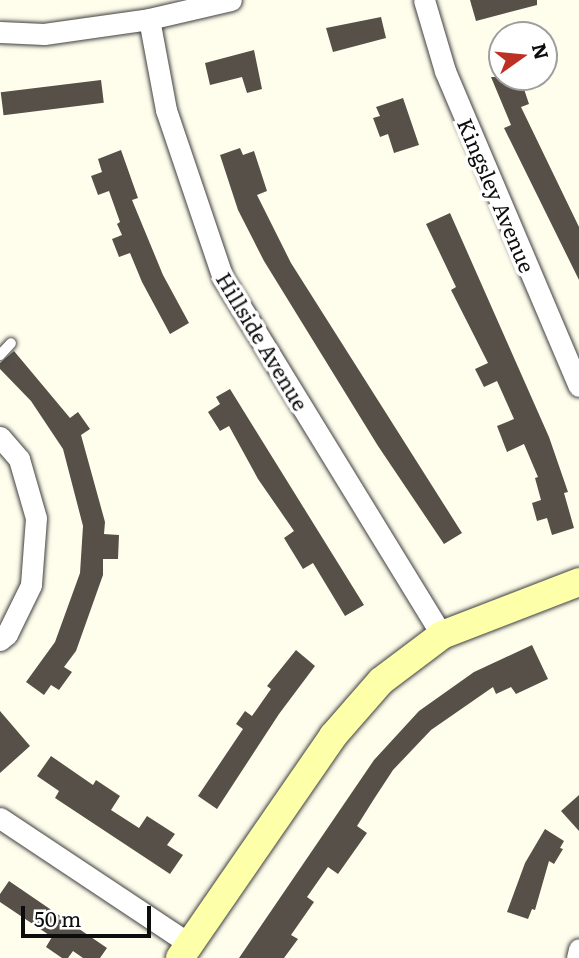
<!DOCTYPE html>
<html>
<head>
<meta charset="utf-8">
<style>
	body { margin:0 }
	#map { position:relative; width:579px; height:958px; overflow:hidden; background:#fffeed; font-family:Literata,serif }
	div>[style] { position:absolute }
	[style*='--x'] { left:calc(var(--x)*1px); top:calc(var(--y)*1px); width:calc(var(--w)*1px); rotate:calc(var(--a)*1deg) }
	.building>* { inset:0; background:#565049; transform-origin:0 0 }
	.roads { filter:drop-shadow(0 0 2px #404040) drop-shadow(0 0 2px #404040) }
	.lane>* { height:10px; margin:-5px; padding:0 5px; transform-origin:5px; border-radius:5px; background:#fff }
	.street>* { height:21px; margin:-10.5px; padding:0 10.5px; transform-origin:10.5px; border-radius:10.5px; background:#fff }
	.secondary>* { height:28px; margin:-14px; padding:0 14px; transform-origin:14px; border-radius:14px; background:#feffa9 }
	span { translate:-50% -50%; white-space:nowrap; text-align:center; line-height:1.15; -webkit-text-stroke:7px #fff; paint-order:stroke }
	.street-label { font-size:21px; color:#0d0d0d }
	.north { position:absolute; left:488px; top:21px; width:70px; height:70px; box-sizing:border-box; background:#fff; border:2px solid #9e9e9e; border-radius:50%; rotate:75deg; font-size:19px; font-weight:700; line-height:28px; text-align:center; color:#0d0d0d }
	.north::after { content:''; display:block; margin:auto; width:24px; height:32px; background:#bd3125; clip-path:polygon(50% 0,100% 100%,50% 72%,0 100%) }
	.scale { position:absolute; left:21px; top:906px; width:130px; height:32px; box-sizing:border-box; border:4px solid #0d0d0d; border-top:0; padding-left:9px; font-size:21px; line-height:24px; white-space:nowrap; color:#0d0d0d; -webkit-text-stroke:5px #fff; paint-order:stroke }
</style>
</head>
<body>
<div id="map">
	<div class="building">
		<div style="clip-path:polygon(470px 0,537px 0,537px 5px,476px 21px)"></div>
		<div style="clip-path:polygon(381px 17px,386px 38px,333px 52px,326px 28px)"></div>
		<div style="clip-path:polygon(254px 50px,262px 89px,247px 93px,242px 77px,210px 85px,205px 63px)"></div>
		<div style="clip-path:polygon(491px 77px,520px 77px,529px 104px,521px 107px,579px 227px,579px 280px,504px 128px,511px 125px)"></div>
		<div style="left:101px;top:80px;width:23px;height:101px;rotate:83deg"></div>
		<div style="clip-path:polygon(403px 98px,419px 145px,394px 153px,388px 134px,380px 137px,373px 118px,380px 116px,376px 107px)"></div>
		<div style="clip-path:polygon(240px 148px,243px 155px,254px 151px,267px 191px,257px 195px,291px 263px,462px 533px,444px 544px,378px 446px,264px 261px,238px 210px,220px 155px)"></div>
		<div style="clip-path:polygon(121px 150px,138px 198px,132px 200px,163px 275px,189px 323px,170px 334px,142px 282px,130px 253px,119px 257px,112px 239px,122px 235px,117px 224px,120px 222px,109px 191px,98px 195px,91px 176px,102px 172px,98px 159px)"></div>
		<div style="clip-path:polygon(450px 213px,549px 437px,568px 492px,564px 493px,574px 528px,552px 535px,547px 518px,537px 521px,532px 503px,541px 500px,535px 478px,538px 477px,524px 444px,507px 452px,497px 426px,514px 419px,497px 381px,484px 387px,475px 369px,488px 363px,451px 290px,456px 287px,426px 224px)"></div>
		<div style="clip-path:polygon(14px 351px,70px 418px,78px 412px,90px 429px,81px 435px,105px 522px,104px 534px,119px 535px,118px 559px,103px 559px,103px 575px,76px 651px,64px 667px,72px 672px,59px 690px,51px 685px,44px 695px,26px 682px,55px 642px,80px 573px,83px 526px,63px 449px,31px 401px,0 369px,0 363px)"></div>
		<div style="clip-path:polygon(230px 389px,364px 605px,345px 616px,313px 563px,303px 569px,284px 538px,294px 531px,258px 479px,229px 426px,220px 431px,208px 412px,220px 404px,216px 397px)"></div>
		<div style="clip-path:polygon(532px 645px,548px 679px,516px 694px,511px 687px,496px 694px,493px 687px,431px 730px,393px 770px,374px 799px,357px 826px,367px 833px,338px 874px,328px 867px,307px 897px,314px 902px,291px 935px,298px 939px,284px 958px,239px 958px,374px 760px,419px 711px,474px 672px)"></div>
		<div style="clip-path:polygon(296px 650px,315px 666px,279px 714px,217px 809px,198px 796px,243px 729px,236px 724px,245px 711px,252px 716px,271px 689px,267px 686px)"></div>
		<div style="clip-path:polygon(0 711px,30px 746px,0 773px)"></div>
		<div style="clip-path:polygon(51px 756px,93px 785px,96px 780px,120px 796px,111px 810px,139px 828px,147px 816px,175px 834px,167px 845px,183px 855px,170px 874px,55px 798px,59px 791px,37px 776px)"></div>
		<div style="clip-path:polygon(579px 795px,579px 831px,561px 811px)"></div>
		<div style="clip-path:polygon(545px 829px,564px 841px,560px 848px,563px 849px,554px 864px,549px 861px,535px 910px,532px 909px,528px 919px,507px 912px,525px 863px)"></div>
		<div style="clip-path:polygon(9px 881px,107px 948px,100px 958px,83px 958px,73px 951px,68px 958px,62px 958px,46px 947px,52px 937px,0 902px,0 894px)"></div>
	</div>
	<div class="roads">
		<div class="lane">
			<div style="--x:0;--y:355;--w:16;--a:-47"></div>
		</div>
		<div class="street">
			<div style="--x:424;--y:0;--w:74;--a:73.5"></div>
			<div style="--x:445;--y:71;--w:342;--a:67"></div>
			<div style="--x:149;--y:19;--w:93;--a:79.4"></div>
			<div style="--x:166;--y:110;--w:177;--a:71.3"></div>
			<div style="--x:223;--y:278;--w:419;--a:58.5"></div>
			<div style="--x:0;--y:32;--w:44;--a:2.6"></div>
			<div style="--x:44;--y:34;--w:106;--a:-8.1"></div>
			<div style="--x:149;--y:19;--w:84;--a:-13"></div>
			<div style="--x:0;--y:437;--w:29;--a:49"></div>
			<div style="--x:19;--y:459;--w:61;--a:73.9"></div>
			<div style="--x:36;--y:518;--w:67;--a:94.3"></div>
			<div style="--x:31;--y:585;--w:55;--a:116.1"></div>
			<div style="--x:7;--y:634;--w:9;--a:139"></div>
			<div style="--x:0;--y:818;--w:228;--a:33.6"></div>
			<div style="--x:577;--y:958;--w:9;--a:-77"></div>
		</div>
		<div class="secondary">
			<div style="--x:180;--y:958;--w:270;--a:-55.4"></div>
			<div style="--x:333;--y:736;--w:73;--a:-48.9"></div>
			<div style="--x:381;--y:681;--w:76;--a:-37"></div>
			<div style="--x:442;--y:635;--w:147;--a:-21.1"></div>
		</div>
	</div>
	<div class="street-label">
		<span style="left:497px;top:195px;rotate:67deg">Kingsley Avenue</span>
		<span style="left:263px;top:341px;rotate:59deg">Hillside Avenue</span>
	</div>
	<div class="north">N</div>
	<div class="scale">50 m</div>
</div>
</body>
</html>
